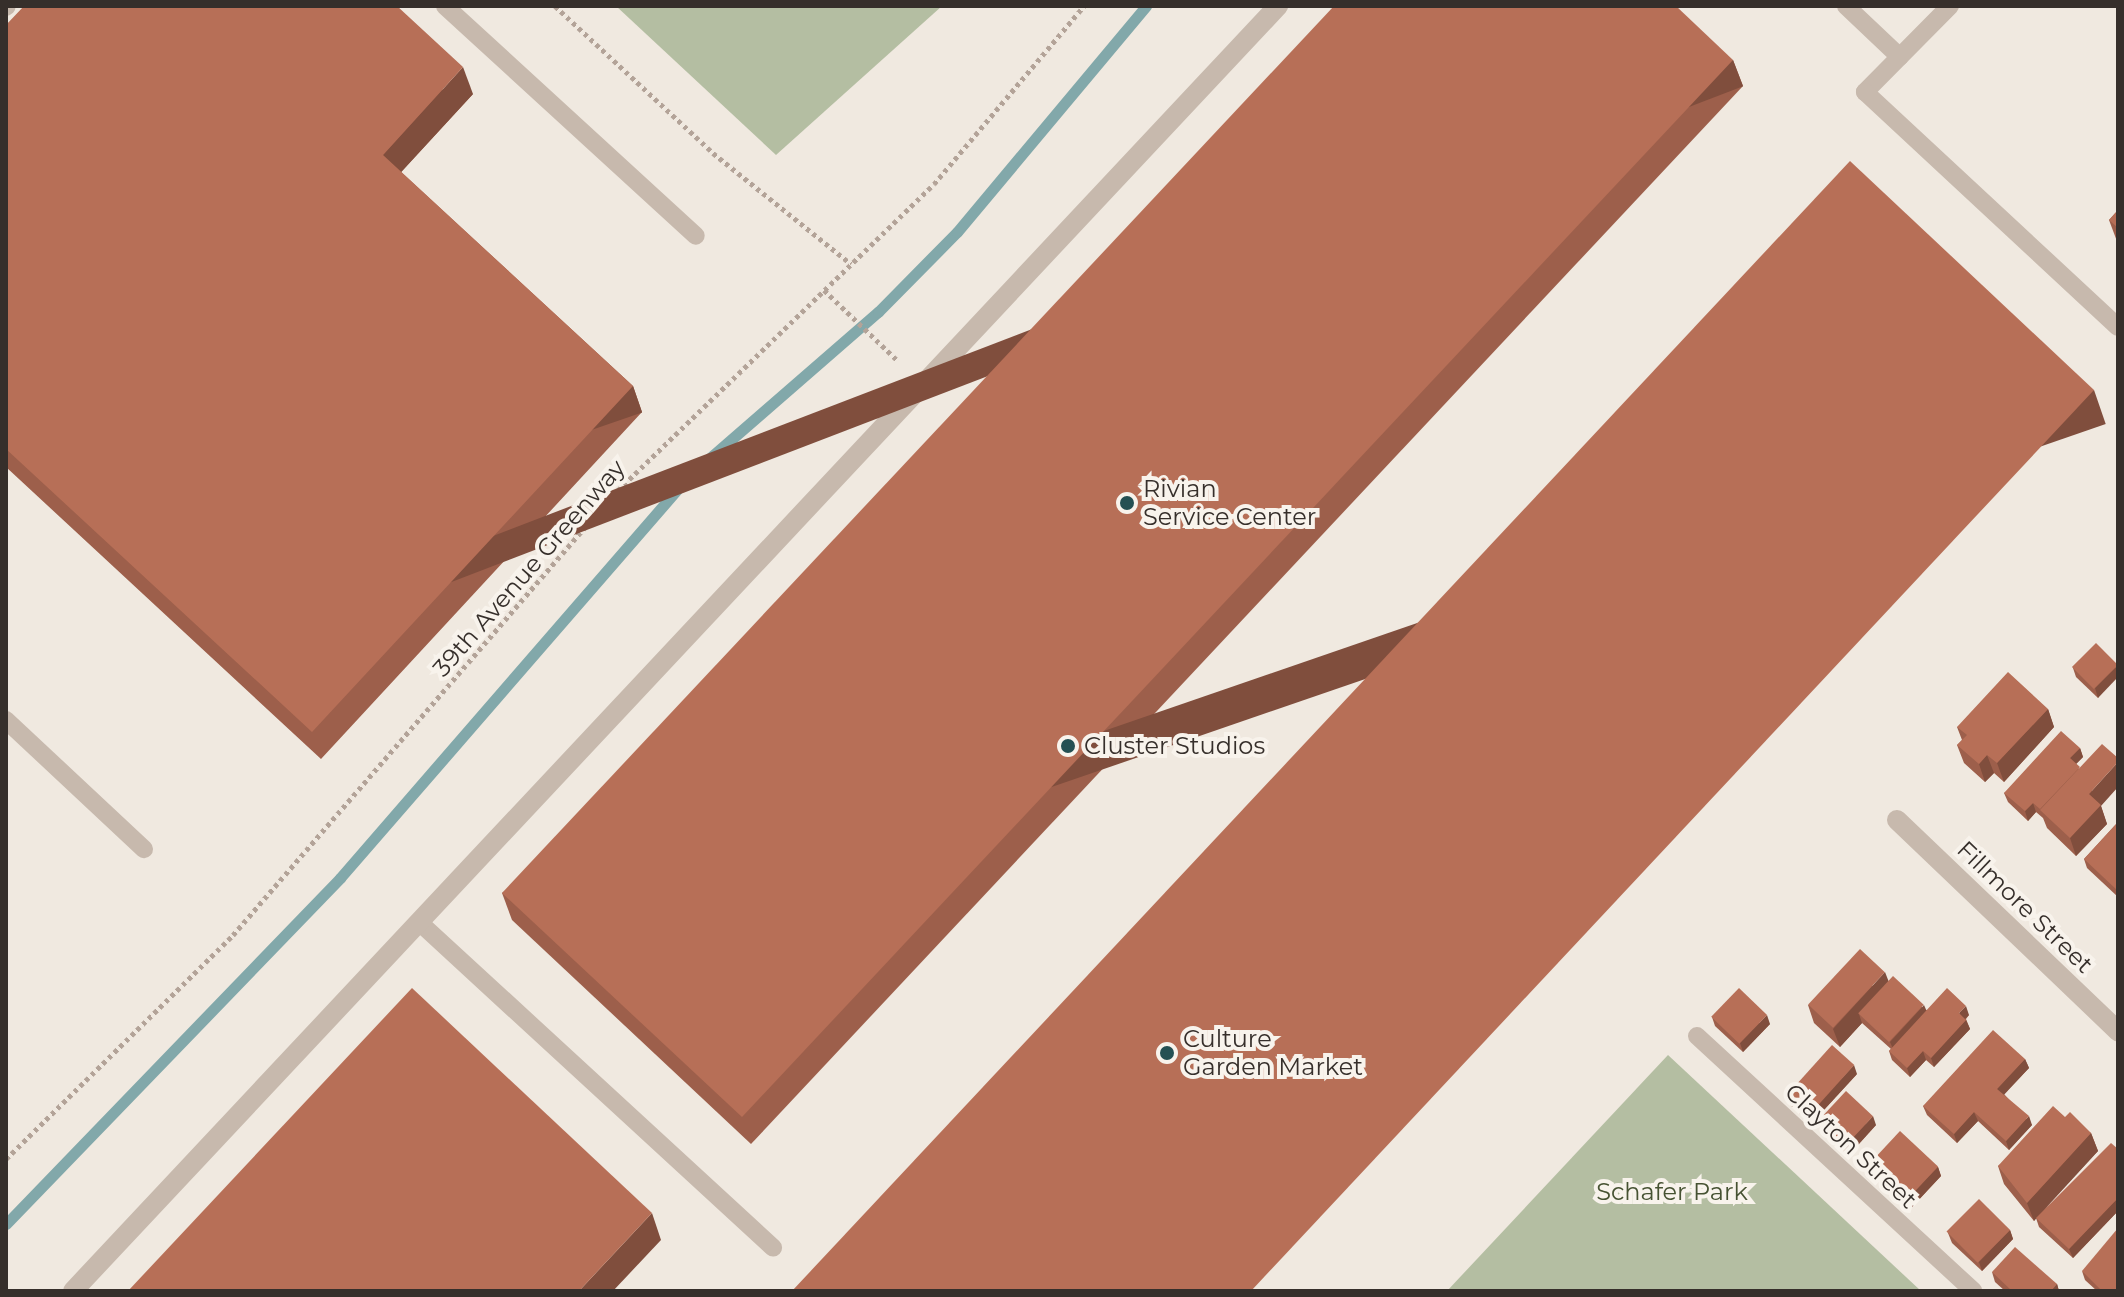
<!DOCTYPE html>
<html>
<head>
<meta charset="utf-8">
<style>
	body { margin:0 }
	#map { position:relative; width:2124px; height:1297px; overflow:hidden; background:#f0e9e0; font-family:Montserrat,sans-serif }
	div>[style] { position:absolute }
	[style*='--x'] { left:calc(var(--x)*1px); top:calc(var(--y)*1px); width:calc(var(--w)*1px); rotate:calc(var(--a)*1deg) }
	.green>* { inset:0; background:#b4bea2 }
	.stream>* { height:11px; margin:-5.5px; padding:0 5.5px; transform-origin:5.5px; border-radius:5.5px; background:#82a8aa }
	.path>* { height:5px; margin-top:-2.5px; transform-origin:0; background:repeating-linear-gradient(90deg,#b3a398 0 4px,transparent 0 8px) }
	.service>* { height:18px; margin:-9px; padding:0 9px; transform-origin:9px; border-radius:9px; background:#c7b9ad }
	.minor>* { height:20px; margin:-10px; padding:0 10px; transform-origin:10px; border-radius:10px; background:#c7b9ad }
	.wall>* { inset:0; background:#9d5f4b }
	.shaded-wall>* { inset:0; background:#804e3d; transform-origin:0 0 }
	.building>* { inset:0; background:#b76f57; transform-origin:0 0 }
	.dots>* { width:22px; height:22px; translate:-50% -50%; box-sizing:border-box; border:4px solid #f8f3ec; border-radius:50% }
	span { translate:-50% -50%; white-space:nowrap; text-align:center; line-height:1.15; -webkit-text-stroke:8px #f8f3ec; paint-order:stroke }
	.poi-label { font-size:24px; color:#362f2b }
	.left { translate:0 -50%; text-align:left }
	.street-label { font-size:24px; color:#362f2b }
	.park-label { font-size:24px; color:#465232 }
	.frame { position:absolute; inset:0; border:8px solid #362f2b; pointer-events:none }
</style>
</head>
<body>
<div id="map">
	<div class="green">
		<div style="clip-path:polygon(616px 6px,942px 6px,776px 155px)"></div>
		<div style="clip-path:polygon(1668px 1055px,1921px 1291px,1447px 1291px)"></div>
	</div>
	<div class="stream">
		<div style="--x:6;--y:1224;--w:481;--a:-46"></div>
		<div style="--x:340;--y:878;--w:531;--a:-49.05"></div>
		<div style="--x:688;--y:477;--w:252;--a:-41"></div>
		<div style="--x:878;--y:312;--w:112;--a:-45.4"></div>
		<div style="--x:957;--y:232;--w:295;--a:-50.1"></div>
	</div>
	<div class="path">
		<div style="--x:555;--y:6;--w:216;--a:42.9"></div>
		<div style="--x:713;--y:153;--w:177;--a:38.8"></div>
		<div style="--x:824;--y:290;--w:103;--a:43.8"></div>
		<div style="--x:6;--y:1159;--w:319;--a:-44.6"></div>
		<div style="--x:233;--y:935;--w:580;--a:-49.2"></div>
		<div style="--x:612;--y:496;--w:448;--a:-44.1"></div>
		<div style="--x:934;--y:184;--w:233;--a:-49.9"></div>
	</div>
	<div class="service">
		<div style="--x:445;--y:6;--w:340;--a:42.5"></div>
		<div style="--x:1846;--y:6;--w:74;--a:43.4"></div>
		<div style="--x:1950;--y:6;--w:121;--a:134.7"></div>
		<div style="--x:1865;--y:92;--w:345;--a:42.9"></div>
		<div style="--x:6;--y:7;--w:1;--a:-45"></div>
		<div style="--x:6;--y:720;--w:189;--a:43.1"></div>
		<div style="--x:419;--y:922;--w:481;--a:42.6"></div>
		<div style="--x:1697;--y:1036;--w:376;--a:42.7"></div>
	</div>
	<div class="minor">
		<div style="--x:1897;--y:820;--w:306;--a:43.7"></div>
		<div style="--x:73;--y:1291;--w:1762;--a:-46.84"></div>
	</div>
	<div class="wall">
		<div style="clip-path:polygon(6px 25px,473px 94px,401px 172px,633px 386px,642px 412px,321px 759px,6px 467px)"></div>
		<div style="clip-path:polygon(1733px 60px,1743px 86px,751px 1144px,512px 920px,502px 893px)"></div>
		<div style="clip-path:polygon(2118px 210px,2118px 244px,2109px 220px)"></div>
		<div style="clip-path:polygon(2118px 664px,2098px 698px,2076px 677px,2073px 668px)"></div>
		<div style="clip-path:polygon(2048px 709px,2054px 727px,2004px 782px,1994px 773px,1985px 782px,1964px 763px,1957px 745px,1962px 740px,1957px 727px)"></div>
		<div style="clip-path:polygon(2080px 748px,2083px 757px,2076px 764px,2101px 806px,2107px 824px,2076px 856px,2047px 828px,2043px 818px,2036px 812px,2028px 821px,2008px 802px,2004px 793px)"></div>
		<div style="clip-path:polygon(2118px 822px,2118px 897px,2087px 868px,2084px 859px)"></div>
		<div style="clip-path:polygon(1888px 981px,1926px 1010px,1969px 1015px,1966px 1019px,1970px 1029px,1934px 1067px,1926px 1060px,1910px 1077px,1892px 1060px,1889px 1051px,1891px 1049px,1862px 1023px,1840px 1047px,1814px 1023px,1808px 1005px)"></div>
		<div style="clip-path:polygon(1712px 1017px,1770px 1024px,1743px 1052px,1715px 1026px)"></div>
		<div style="clip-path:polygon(2025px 1059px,2029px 1068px,2004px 1094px,2032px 1125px,2009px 1150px,1978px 1121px,1957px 1143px,1927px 1115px,1923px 1106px)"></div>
		<div style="clip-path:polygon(1857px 1074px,1811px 1124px,1788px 1103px,1785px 1094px)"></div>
		<div style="clip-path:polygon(2065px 1117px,2091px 1133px,2098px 1151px,2042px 1211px,2118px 1149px,2118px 1211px,2073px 1258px,2039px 1227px,2036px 1218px,2034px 1221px,2004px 1184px,1998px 1166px)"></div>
		<div style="clip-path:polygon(1819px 1121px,1876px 1125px,1848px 1156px,1822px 1130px)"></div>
		<div style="clip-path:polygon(1871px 1162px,1938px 1167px,1941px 1176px,1912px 1207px,1875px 1171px)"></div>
		<div style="clip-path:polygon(2010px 1230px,2013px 1239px,1982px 1271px,1952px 1243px,1948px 1233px)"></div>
		<div style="clip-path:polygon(2082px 1271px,2118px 1291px,2097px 1291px,2085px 1280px)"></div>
		<div style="clip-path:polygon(1992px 1272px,2057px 1284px,2059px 1291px,2005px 1291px,1995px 1282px)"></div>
	</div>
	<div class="shaded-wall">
		<div style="left:1733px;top:60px;width:28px;height:1449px;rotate:69deg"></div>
		<div style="clip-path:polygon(463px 67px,473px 94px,393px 181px,383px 155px)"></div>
		<div style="left:633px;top:386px;width:28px;height:472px;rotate:71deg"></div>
		<div style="left:2094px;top:390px;width:36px;height:1234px;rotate:71deg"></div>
		<div style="clip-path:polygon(2118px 665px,2118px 677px,2098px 698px,2095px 688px)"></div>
		<div style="clip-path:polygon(2048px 709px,2054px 727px,2004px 782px,1997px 763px)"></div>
		<div style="clip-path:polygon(2080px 748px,2083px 757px,2073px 767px,2070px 758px)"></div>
		<div style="clip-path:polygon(1987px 755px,1994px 773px,1985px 782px,1979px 764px)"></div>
		<div style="clip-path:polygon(2118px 762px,2118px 787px,2101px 806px,2107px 824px,2076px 856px,2070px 838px,2089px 794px)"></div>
		<div style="clip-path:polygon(2033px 803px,2036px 812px,2028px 821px,2025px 811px)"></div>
		<div style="clip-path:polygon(1885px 972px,1892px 990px,1859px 1014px,1862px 1023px,1840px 1047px,1833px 1029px)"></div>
		<div style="clip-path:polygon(1924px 1005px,1928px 1014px,1894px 1051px,1890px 1042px)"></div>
		<div style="clip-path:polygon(1966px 1006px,1969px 1015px,1962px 1022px,1959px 1013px)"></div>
		<div style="clip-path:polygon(1767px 1015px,1770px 1024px,1743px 1052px,1740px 1043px)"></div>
		<div style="clip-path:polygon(1966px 1020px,1970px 1029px,1934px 1067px,1931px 1058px)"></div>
		<div style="clip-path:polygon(1923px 1051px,1926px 1060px,1910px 1077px,1907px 1068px)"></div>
		<div style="clip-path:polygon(2025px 1059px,2029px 1068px,2001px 1098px,1997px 1089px)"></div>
		<div style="clip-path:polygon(1854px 1065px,1857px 1074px,1811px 1124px,1807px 1115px)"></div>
		<div style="clip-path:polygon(1974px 1112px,1978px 1121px,1957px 1143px,1954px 1134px)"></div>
		<div style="clip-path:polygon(1873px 1116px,1876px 1125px,1848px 1156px,1845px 1146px)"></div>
		<div style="clip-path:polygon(2029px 1116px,2032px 1125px,2009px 1150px,2006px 1141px)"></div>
		<div style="clip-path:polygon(2091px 1133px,2098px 1151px,2034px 1221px,2027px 1203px)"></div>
		<div style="clip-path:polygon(1938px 1167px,1941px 1176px,1912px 1207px,1909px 1197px)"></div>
		<div style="clip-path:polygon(2118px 1198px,2118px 1211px,2073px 1258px,2069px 1249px)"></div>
		<div style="clip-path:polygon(652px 1213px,661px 1240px,613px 1291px,579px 1291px)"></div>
		<div style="clip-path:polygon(2010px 1230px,2013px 1239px,1982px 1271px,1979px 1262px)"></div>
		<div style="clip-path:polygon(2057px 1284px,2059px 1291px,2051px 1291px)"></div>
	</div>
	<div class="building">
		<div style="clip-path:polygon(24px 6px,397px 6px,463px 67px,383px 155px,633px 386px,312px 732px,6px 449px,6px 25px)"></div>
		<div style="clip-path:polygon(1334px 6px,1676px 6px,1733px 60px,742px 1117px,502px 893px)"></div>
		<div style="clip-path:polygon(1850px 161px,2094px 390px,1251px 1291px,792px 1291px)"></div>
		<div style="clip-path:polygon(2118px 210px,2118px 228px,2109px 220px)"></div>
		<div style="left:2096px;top:643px;width:31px;height:34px;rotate:45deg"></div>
		<div style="clip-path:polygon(2008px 672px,2048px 709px,1997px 763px,1987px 755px,1979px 764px,1957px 745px,1967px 735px,1957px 727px)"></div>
		<div style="clip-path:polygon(2061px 731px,2080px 748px,2070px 758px,2080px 767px,2040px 809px,2033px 803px,2025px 811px,2004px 793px)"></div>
		<div style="clip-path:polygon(2102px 744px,2118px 758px,2118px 762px,2089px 794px,2101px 805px,2070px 838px,2040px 810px)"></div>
		<div style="clip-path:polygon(2118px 822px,2118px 891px,2084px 859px)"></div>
		<div style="left:1860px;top:949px;width:34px;height:76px;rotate:43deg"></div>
		<div style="left:1893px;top:976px;width:42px;height:51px;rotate:43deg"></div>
		<div style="clip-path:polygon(412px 988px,652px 1213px,579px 1291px,128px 1291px)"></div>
		<div style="left:1739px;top:988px;width:39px;height:40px;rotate:44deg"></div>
		<div style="clip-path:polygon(1947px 988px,1966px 1006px,1959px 1013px,1966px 1020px,1931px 1058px,1923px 1051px,1907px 1068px,1889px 1051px)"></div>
		<div style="clip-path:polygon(1993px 1030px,2025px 1059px,1997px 1089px,2029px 1116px,2006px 1141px,1974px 1112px,1954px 1134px,1923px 1106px)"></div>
		<div style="left:1832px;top:1045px;width:30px;height:68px;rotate:42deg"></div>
		<div style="left:1846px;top:1091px;width:37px;height:40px;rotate:43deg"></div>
		<div style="clip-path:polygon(2053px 1106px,2065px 1117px,2070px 1112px,2091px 1133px,2027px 1203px,1998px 1166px)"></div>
		<div style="left:1900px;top:1131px;width:52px;height:42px;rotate:43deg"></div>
		<div style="clip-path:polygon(2111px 1143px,2118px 1149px,2118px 1198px,2069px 1249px,2036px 1218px)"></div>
		<div style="left:1979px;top:1199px;width:44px;height:46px;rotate:45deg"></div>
		<div style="clip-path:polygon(2118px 1228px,2118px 1291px,2102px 1291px,2082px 1271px)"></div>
		<div style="clip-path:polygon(2015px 1247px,2057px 1284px,2051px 1291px,2012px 1291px,1992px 1272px)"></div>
	</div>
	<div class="dots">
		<div style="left:1127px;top:503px;background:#255053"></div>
		<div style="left:1068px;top:746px;background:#255053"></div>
		<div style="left:1167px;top:1053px;background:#255053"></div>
	</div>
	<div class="poi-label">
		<span class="left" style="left:1143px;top:503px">Rivian<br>Service Center</span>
		<span class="left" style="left:1084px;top:746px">Cluster Studios</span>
		<span class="left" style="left:1183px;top:1053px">Culture<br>Garden Market</span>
	</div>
	<div class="street-label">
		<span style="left:529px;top:568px;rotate:-49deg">39th Avenue Greenway</span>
		<span style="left:2025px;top:907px;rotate:44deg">Fillmore Street</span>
		<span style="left:1851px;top:1146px;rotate:43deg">Clayton Street</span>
	</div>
	<div class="park-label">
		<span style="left:1672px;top:1192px">Schafer Park</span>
	</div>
	<div class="frame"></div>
</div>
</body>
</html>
